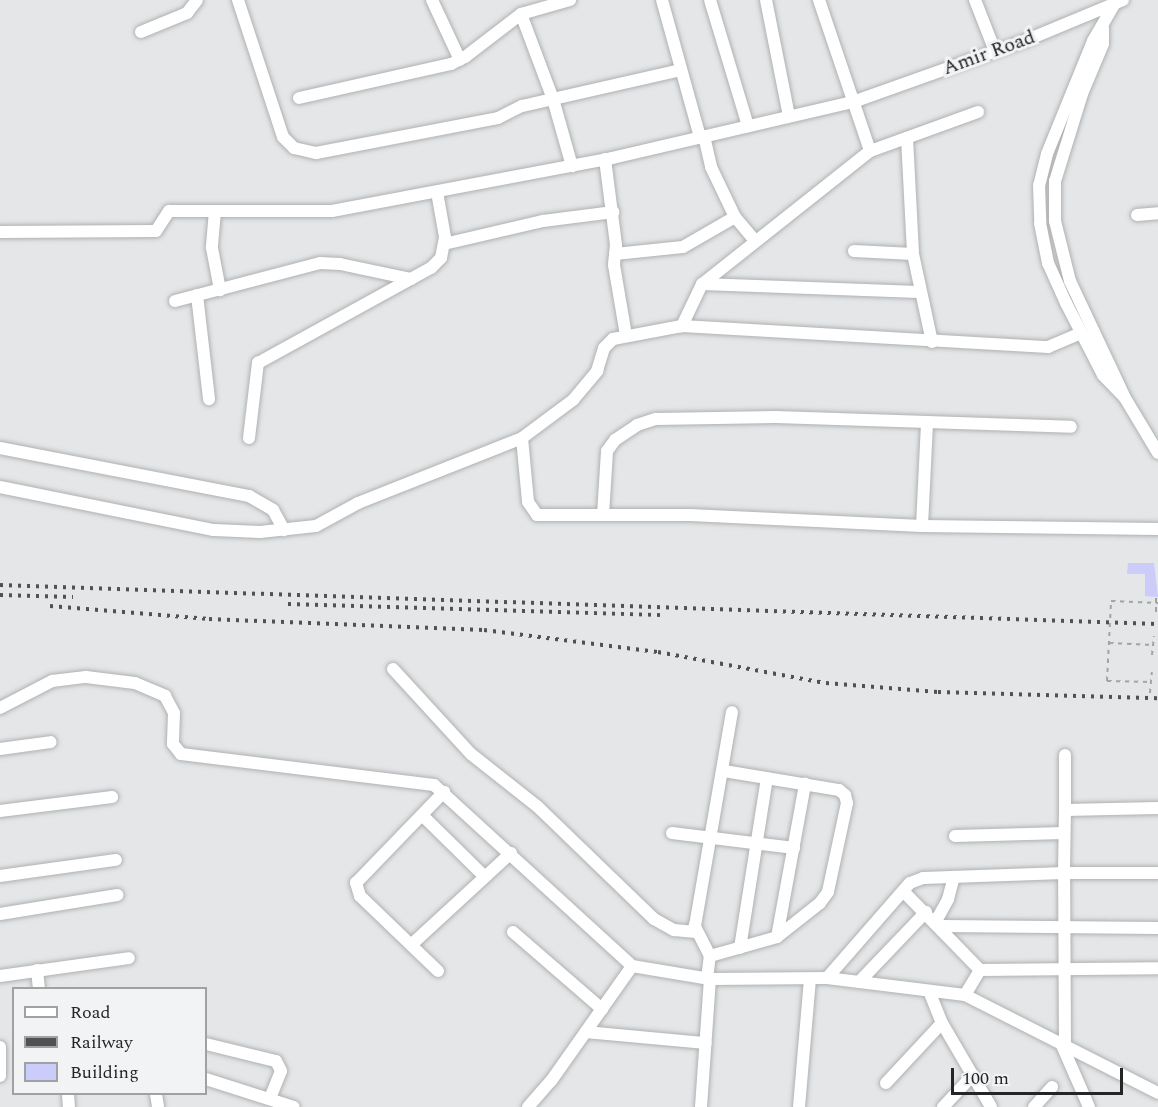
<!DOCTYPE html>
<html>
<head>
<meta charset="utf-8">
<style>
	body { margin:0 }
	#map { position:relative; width:1158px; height:1107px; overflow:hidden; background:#e4e6e8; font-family:Spectral,serif }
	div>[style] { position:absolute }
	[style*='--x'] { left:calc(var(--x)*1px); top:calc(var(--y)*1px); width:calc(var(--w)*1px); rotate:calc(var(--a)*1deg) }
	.building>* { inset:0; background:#cbccf9 }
	.path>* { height:2px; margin-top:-1px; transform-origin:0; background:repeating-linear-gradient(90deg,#a1a3a4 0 4.5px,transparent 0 9px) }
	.roads { filter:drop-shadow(0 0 2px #afb1b2) drop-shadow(0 0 2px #afb1b2) }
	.street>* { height:12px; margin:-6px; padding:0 6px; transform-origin:6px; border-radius:6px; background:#fff }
	.rail>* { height:4px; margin-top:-2px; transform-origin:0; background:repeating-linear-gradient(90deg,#505152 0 3px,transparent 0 9px) }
	.path-bridge>* { height:2px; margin-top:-1px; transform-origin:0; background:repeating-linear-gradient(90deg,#a1a3a4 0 4.5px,transparent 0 9px) }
	span { translate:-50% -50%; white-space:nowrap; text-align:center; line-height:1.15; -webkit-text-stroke:6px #f1f3f5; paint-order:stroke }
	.street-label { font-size:20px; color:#242526 }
	.legend { position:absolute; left:12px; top:987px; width:195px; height:108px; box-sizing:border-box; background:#f1f3f5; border:2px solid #9fa1a2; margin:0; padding:8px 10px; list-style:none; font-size:18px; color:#242526 }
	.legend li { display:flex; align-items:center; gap:12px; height:30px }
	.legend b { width:30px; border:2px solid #9fa1a2 }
	.scale { position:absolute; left:951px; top:1068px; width:172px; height:27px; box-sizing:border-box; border:3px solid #242526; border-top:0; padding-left:8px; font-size:18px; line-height:21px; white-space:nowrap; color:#242526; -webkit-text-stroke:4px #f1f3f5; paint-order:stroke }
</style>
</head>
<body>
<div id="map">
	<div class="building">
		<div style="clip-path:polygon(1128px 563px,1154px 563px,1158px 597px,1145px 596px,1145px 574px,1127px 574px)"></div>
	</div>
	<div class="path">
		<div style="--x:1111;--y:601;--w:47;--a:2.4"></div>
		<div style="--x:1156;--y:612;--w:15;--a:-90"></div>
		<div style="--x:1109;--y:643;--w:44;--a:2.6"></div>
		<div style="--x:1152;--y:655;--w:19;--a:-84"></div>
		<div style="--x:1107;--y:681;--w:44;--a:1.3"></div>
		<div style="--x:1150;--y:693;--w:21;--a:-85"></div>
	</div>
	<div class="roads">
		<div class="street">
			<div style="--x:238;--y:0;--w:144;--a:71.8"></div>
			<div style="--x:283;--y:137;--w:16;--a:45"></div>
			<div style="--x:294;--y:148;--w:23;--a:13"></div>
			<div style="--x:316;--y:153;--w:185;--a:-10.9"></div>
			<div style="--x:498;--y:118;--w:27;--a:-27"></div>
			<div style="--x:522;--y:106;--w:163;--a:-12.8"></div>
			<div style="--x:432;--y:0;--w:66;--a:65"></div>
			<div style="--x:662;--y:0;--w:142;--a:74.5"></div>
			<div style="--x:710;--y:0;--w:132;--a:73.2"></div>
			<div style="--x:766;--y:0;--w:118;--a:78.8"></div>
			<div style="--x:819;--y:0;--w:159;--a:71.3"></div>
			<div style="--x:870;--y:151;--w:214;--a:141.6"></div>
			<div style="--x:702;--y:284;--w:47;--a:115.5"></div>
			<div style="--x:682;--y:326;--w:367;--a:3.3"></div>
			<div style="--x:1048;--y:347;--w:36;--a:-23"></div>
			<div style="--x:975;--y:0;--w:55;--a:68.6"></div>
			<div style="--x:1115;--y:3;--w:44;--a:120.1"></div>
			<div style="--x:1093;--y:41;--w:122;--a:112.2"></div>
			<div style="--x:1047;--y:154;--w:32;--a:104"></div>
			<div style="--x:1039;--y:185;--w:38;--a:88"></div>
			<div style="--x:1040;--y:223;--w:41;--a:78.7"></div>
			<div style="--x:1048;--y:263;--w:44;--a:65.8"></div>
			<div style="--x:1066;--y:303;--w:81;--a:62.8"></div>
			<div style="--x:1103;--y:375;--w:30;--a:46"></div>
			<div style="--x:521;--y:14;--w:91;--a:69.4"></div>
			<div style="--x:553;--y:99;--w:70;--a:74.2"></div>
			<div style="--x:1103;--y:28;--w:16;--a:90"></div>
			<div style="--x:1103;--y:44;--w:54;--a:112.8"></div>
			<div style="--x:1082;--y:94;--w:91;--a:107.2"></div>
			<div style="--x:1055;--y:181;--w:40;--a:90"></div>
			<div style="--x:1055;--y:221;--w:62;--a:76"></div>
			<div style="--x:1070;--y:281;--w:129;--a:64.8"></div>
			<div style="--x:1125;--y:398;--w:64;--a:59"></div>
			<div style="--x:141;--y:32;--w:50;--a:-22.4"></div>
			<div style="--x:187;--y:13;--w:16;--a:-52"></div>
			<div style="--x:299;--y:98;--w:156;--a:-12.6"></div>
			<div style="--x:451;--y:64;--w:16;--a:-27"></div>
			<div style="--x:465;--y:57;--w:71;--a:-37.5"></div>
			<div style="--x:521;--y:14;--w:51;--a:-15.9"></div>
			<div style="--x:704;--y:136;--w:32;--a:77"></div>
			<div style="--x:711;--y:167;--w:55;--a:64.4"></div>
			<div style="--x:735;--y:217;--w:30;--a:50"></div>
			<div style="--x:907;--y:138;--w:116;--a:87"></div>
			<div style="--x:913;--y:254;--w:90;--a:77.8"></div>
			<div style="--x:870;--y:151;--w:115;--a:-19.9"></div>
			<div style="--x:605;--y:159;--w:87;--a:82.7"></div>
			<div style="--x:616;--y:245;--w:20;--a:96"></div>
			<div style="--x:614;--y:265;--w:71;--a:80.3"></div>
			<div style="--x:215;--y:211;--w:37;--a:95"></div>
			<div style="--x:212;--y:248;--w:43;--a:79.2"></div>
			<div style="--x:1137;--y:215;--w:21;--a:-5"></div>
			<div style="--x:0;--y:232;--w:156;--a:-0.4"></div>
			<div style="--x:156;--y:231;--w:24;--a:-57"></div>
			<div style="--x:169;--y:211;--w:163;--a:0"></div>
			<div style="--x:332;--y:211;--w:285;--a:-10.7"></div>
			<div style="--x:612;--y:158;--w:247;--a:-13.1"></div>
			<div style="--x:853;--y:102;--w:185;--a:-19.6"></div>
			<div style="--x:1027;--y:40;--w:104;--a:-22.6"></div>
			<div style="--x:444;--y:244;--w:102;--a:-13.1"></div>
			<div style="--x:543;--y:221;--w:71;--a:-7.3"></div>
			<div style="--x:854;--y:251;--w:59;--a:2.9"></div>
			<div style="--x:615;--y:254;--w:68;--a:-5.9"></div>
			<div style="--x:683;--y:247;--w:60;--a:-30"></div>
			<div style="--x:702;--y:284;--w:217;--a:2.1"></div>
			<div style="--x:197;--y:295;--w:105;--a:83.4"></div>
			<div style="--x:175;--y:301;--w:150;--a:-14.7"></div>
			<div style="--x:320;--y:263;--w:20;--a:3"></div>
			<div style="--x:340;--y:264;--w:73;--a:11.9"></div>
			<div style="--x:249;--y:438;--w:76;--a:-83.2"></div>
			<div style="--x:258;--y:363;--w:197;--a:-28.8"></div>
			<div style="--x:431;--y:268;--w:14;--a:-45"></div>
			<div style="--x:441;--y:258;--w:21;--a:-79"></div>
			<div style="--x:445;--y:237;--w:46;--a:-100.1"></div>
			<div style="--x:522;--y:438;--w:64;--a:84.6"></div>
			<div style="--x:528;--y:502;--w:16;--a:55"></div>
			<div style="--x:537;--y:515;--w:153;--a:0"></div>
			<div style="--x:690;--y:515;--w:232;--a:2.7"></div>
			<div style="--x:922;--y:526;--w:236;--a:0.7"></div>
			<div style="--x:0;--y:448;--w:254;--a:10.9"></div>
			<div style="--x:249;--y:496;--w:28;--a:30"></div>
			<div style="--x:273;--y:510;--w:23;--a:61"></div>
			<div style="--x:0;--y:487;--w:218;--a:11.4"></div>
			<div style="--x:214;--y:530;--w:46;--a:2.5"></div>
			<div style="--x:260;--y:532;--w:56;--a:-6.1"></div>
			<div style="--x:316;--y:526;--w:48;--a:-28.7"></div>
			<div style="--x:358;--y:503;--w:176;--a:-21.6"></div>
			<div style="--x:522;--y:438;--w:64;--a:-36.7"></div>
			<div style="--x:573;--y:400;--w:38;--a:-50"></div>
			<div style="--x:597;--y:371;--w:24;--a:-73"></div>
			<div style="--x:604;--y:348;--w:13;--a:-45"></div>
			<div style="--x:613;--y:339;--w:70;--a:-10.7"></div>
			<div style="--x:603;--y:515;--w:64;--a:-86.4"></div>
			<div style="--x:607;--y:451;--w:14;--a:-54"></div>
			<div style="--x:615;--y:440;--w:27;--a:-34"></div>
			<div style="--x:637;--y:425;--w:20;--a:-18"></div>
			<div style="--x:656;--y:419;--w:120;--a:-1"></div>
			<div style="--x:776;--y:417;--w:295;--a:1.9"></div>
			<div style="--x:922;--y:526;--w:101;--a:-87.2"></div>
			<div style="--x:393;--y:669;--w:115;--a:47.5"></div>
			<div style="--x:471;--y:754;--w:85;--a:38.3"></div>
			<div style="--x:538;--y:807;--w:161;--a:44"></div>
			<div style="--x:654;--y:919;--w:23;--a:29"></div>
			<div style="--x:674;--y:930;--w:22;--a:5"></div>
			<div style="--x:0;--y:708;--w:59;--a:-27.4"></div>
			<div style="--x:52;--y:681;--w:34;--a:-7"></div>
			<div style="--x:86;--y:677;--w:49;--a:7"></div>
			<div style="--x:135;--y:683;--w:33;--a:23"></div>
			<div style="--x:165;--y:696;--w:19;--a:62"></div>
			<div style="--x:174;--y:713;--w:31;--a:92"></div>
			<div style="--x:173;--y:744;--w:13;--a:51"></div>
			<div style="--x:181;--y:754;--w:255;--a:7"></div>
			<div style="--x:434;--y:785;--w:268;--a:42.4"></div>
			<div style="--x:0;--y:749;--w:51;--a:-7.8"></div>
			<div style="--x:724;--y:771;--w:117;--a:9.4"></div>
			<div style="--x:839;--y:790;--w:8;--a:40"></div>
			<div style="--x:845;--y:795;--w:8;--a:76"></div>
			<div style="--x:847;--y:803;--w:91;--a:102.1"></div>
			<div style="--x:828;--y:892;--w:14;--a:126"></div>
			<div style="--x:820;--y:903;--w:55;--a:141.7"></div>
			<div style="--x:1065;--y:810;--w:55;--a:-90"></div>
			<div style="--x:0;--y:811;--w:113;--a:-7.1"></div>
			<div style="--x:422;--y:815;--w:88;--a:44.5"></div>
			<div style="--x:672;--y:833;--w:123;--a:7"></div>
			<div style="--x:955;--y:836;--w:109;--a:-1.6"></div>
			<div style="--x:0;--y:876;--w:117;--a:-7.9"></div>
			<div style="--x:903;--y:891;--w:110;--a:45.7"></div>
			<div style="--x:980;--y:970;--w:29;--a:121"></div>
			<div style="--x:0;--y:914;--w:119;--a:-9.2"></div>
			<div style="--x:936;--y:921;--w:25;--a:-61"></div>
			<div style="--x:948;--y:899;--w:23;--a:-75"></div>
			<div style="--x:942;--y:926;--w:216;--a:0.5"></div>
			<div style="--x:513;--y:932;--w:118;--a:40.9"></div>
			<div style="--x:411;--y:945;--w:136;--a:-42.6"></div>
			<div style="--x:740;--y:948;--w:172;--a:-81"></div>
			<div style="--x:710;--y:956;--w:70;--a:-15.8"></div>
			<div style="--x:777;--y:937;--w:156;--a:-79.6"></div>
			<div style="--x:37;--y:970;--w:18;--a:84"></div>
			<div style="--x:980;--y:970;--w:178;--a:-0.6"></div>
			<div style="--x:438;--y:971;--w:108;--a:-136.1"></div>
			<div style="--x:360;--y:896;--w:14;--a:-107"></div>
			<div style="--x:356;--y:883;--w:127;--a:-46"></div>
			<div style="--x:0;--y:976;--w:130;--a:-7.9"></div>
			<div style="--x:827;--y:978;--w:126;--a:-48.9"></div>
			<div style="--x:910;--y:883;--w:14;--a:-21"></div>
			<div style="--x:923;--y:878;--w:141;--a:-2"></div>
			<div style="--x:1064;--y:873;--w:63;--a:-89.1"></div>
			<div style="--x:1065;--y:810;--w:93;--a:-1.2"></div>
			<div style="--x:707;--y:979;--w:23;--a:-83"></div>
			<div style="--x:710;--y:956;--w:34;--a:-117"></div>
			<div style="--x:695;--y:926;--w:217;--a:-80.2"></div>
			<div style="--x:859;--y:982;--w:97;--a:-46.3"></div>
			<div style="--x:929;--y:991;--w:35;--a:68"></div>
			<div style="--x:942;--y:1023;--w:97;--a:59.7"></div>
			<div style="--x:586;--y:1032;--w:120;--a:5.3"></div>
			<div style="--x:1061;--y:1043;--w:70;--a:66.4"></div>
			<div style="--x:206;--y:1044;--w:72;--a:13.7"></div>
			<div style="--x:276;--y:1061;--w:11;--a:63"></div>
			<div style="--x:281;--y:1071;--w:29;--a:112"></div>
			<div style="--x:1065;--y:1045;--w:172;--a:-90.3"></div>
			<div style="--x:1064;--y:873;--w:94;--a:0"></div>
			<div style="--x:0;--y:1047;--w:29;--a:90"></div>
			<div style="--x:206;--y:1079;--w:92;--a:17.7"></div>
			<div style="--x:886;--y:1083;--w:82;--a:-47"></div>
			<div style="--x:68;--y:1094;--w:13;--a:86"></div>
			<div style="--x:156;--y:1094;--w:13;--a:81"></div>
			<div style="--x:528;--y:1107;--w:35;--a:-49"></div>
			<div style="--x:551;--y:1081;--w:141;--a:-54.8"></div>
			<div style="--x:632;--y:966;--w:79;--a:9.5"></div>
			<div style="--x:710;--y:979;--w:117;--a:-0.5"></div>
			<div style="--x:827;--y:978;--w:139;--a:7"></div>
			<div style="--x:965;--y:995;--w:216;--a:26.9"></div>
			<div style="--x:701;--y:1107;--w:128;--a:-86"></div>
			<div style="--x:799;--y:1107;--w:128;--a:-85.1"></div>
			<div style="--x:943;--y:1107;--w:44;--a:-46.8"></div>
			<div style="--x:1034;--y:1107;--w:27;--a:-48"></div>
		</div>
	</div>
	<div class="rail">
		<div style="--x:0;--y:585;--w:1159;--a:1.93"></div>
		<div style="--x:0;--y:595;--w:73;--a:1.6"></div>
		<div style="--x:288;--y:604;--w:375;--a:1.7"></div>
		<div style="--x:50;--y:606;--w:160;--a:4.7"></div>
		<div style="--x:209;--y:619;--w:275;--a:2.3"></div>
		<div style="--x:484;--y:630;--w:175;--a:7.2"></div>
		<div style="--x:658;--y:652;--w:171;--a:10.5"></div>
		<div style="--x:826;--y:683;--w:112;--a:4.6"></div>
		<div style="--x:938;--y:692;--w:220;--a:1.6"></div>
	</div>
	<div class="path-bridge">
		<div style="--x:1107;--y:681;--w:80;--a:-87.1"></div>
	</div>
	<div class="street-label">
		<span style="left:989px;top:53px;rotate:-20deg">Amir Road</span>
	</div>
	<ul class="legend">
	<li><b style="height:8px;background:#fff"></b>Road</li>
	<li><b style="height:8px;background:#505152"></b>Railway</li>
	<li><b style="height:16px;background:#cbccf9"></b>Building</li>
	</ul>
	<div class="scale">100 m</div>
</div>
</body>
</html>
